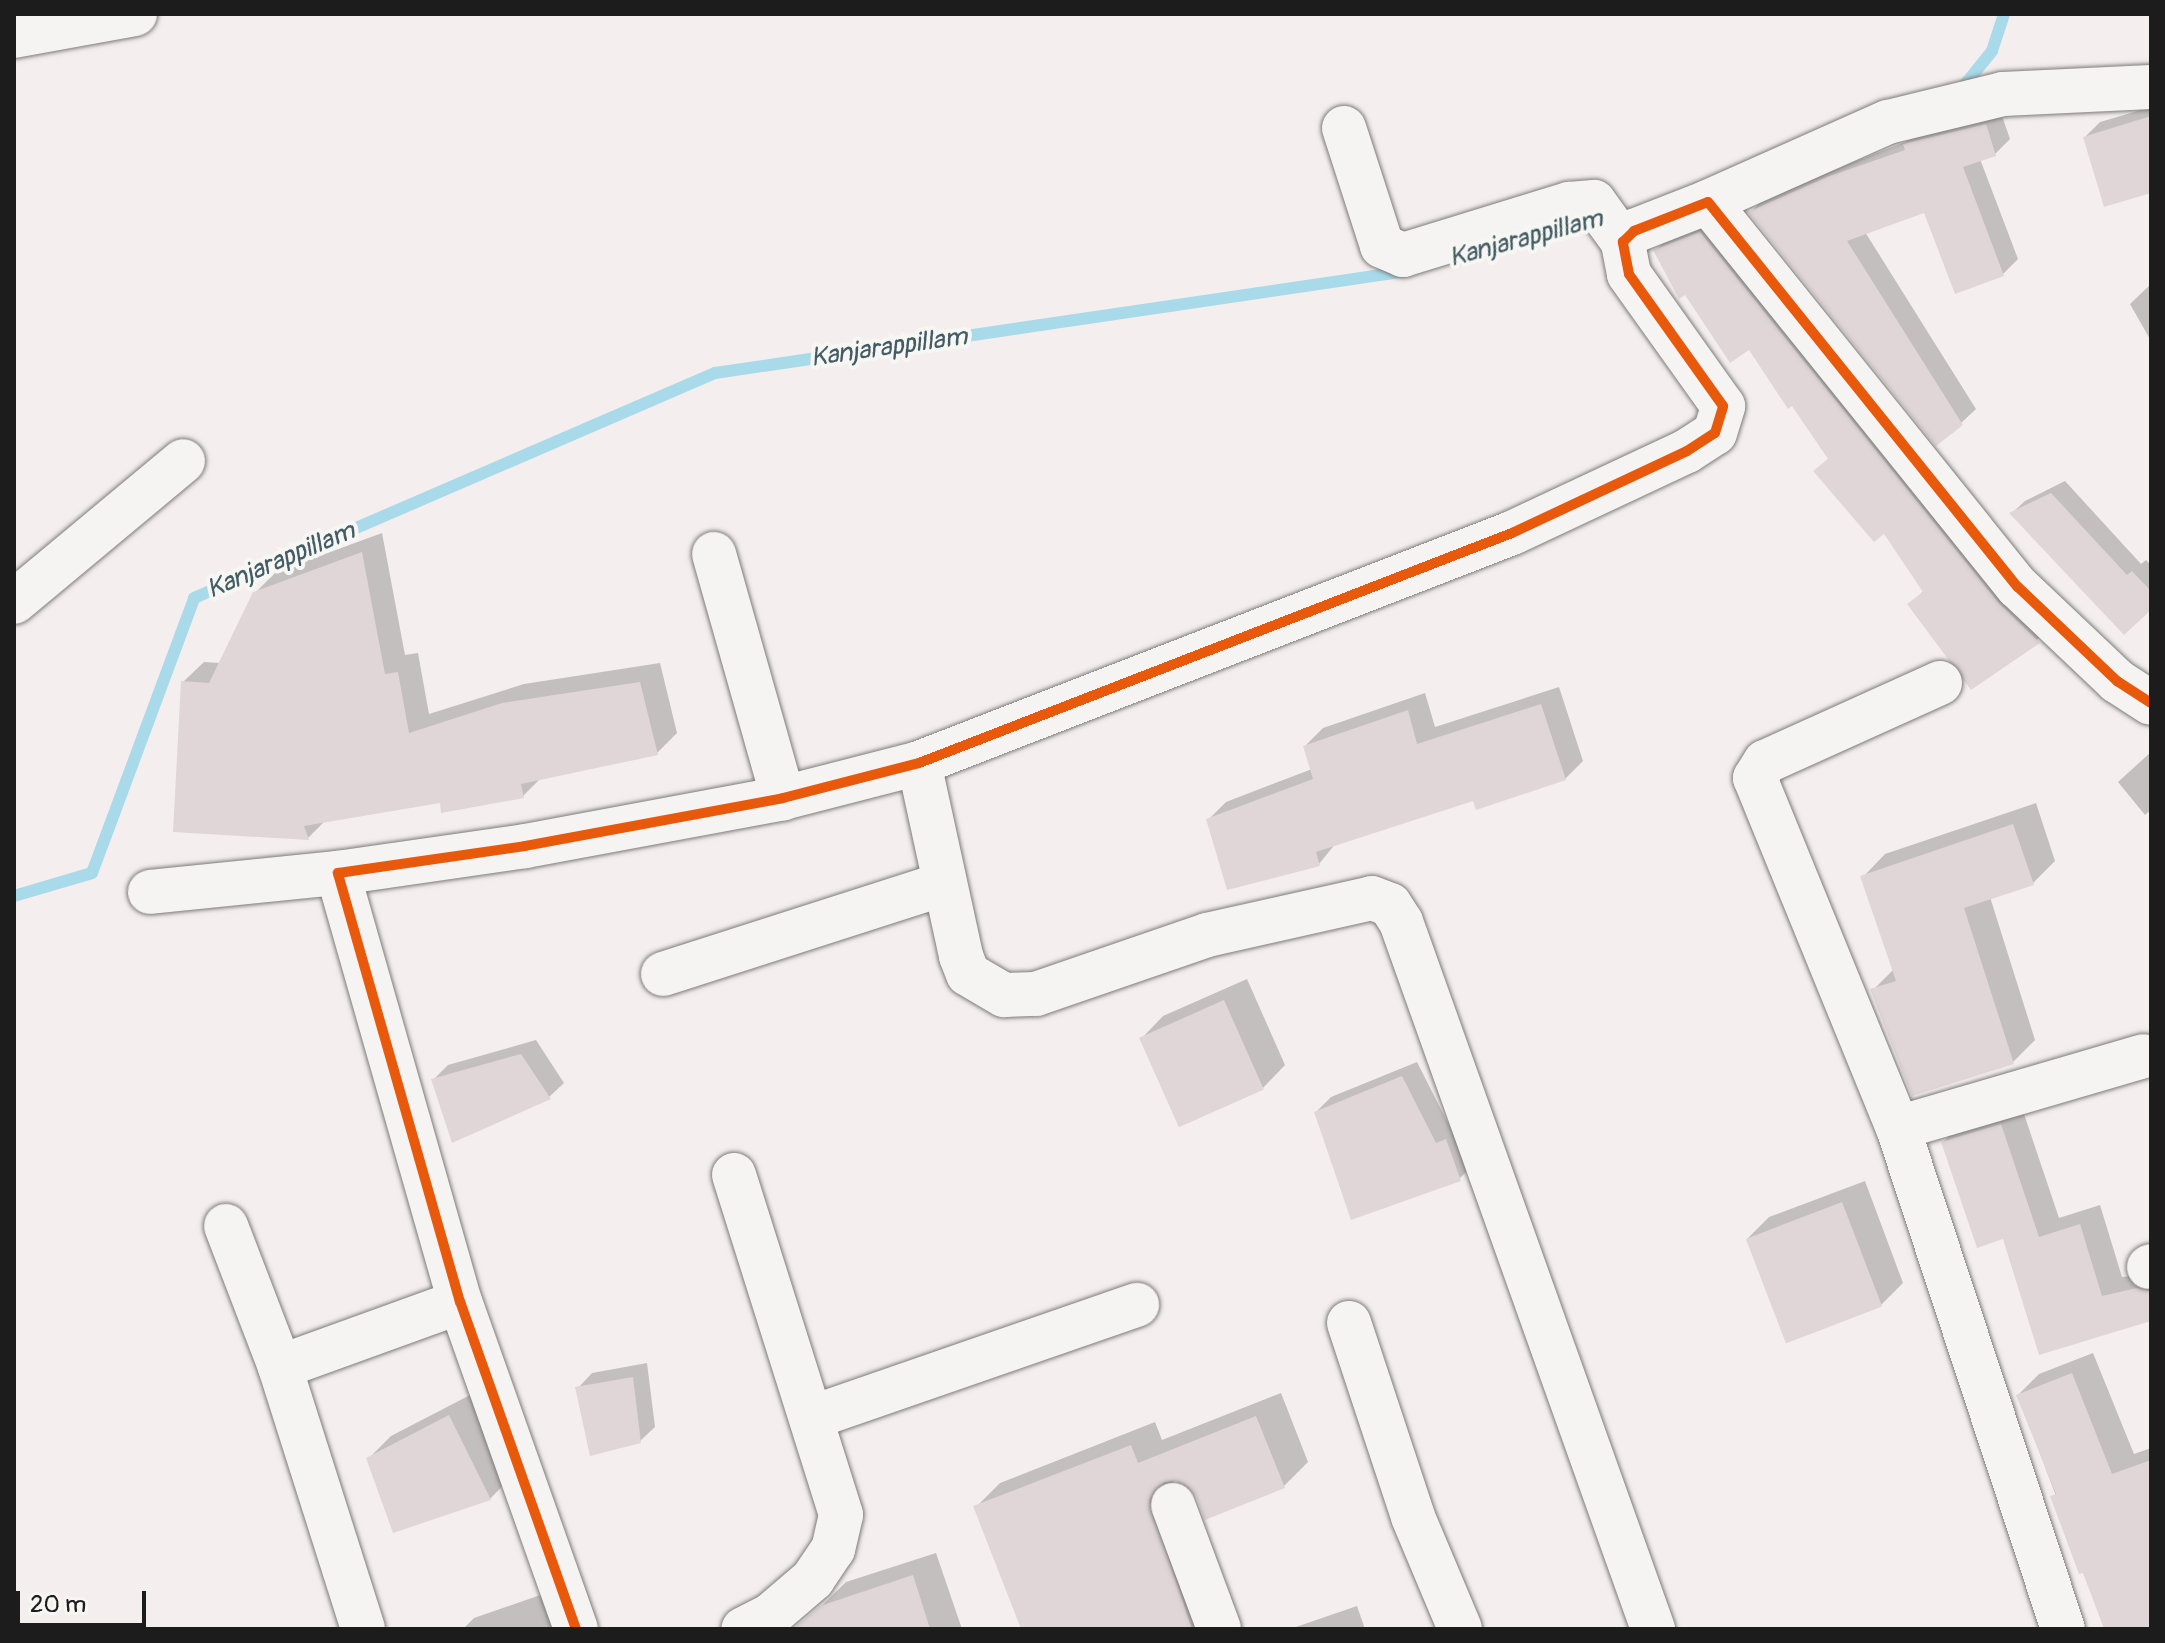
<!DOCTYPE html>
<html>
<head>
<meta charset="utf-8">
<style>
	body { margin:0 }
	#map { position:relative; width:2165px; height:1643px; overflow:hidden; background:#f4efee; font-family:Pangolin,sans-serif }
	div>[style] { position:absolute }
	[style*='--x'] { left:calc(var(--x)*1px); top:calc(var(--y)*1px); width:calc(var(--w)*1px); rotate:calc(var(--a)*1deg) }
	.shadow>* { inset:0; background:#0003 }
	.stream>* { height:12px; margin:-6px; padding:0 6px; transform-origin:6px; border-radius:6px; background:#a8daea }
	.building>* { inset:0; background:#e0d6d8; transform-origin:0 0 }
	.roads { filter:drop-shadow(0 0 2px #7d7b7a) drop-shadow(0 0 2px #7d7b7a) }
	.minor>* { height:44px; margin:-22px; padding:0 22px; transform-origin:22px; border-radius:22px; background:#f5f4f2 }
	.cycleway>* { height:10px; margin:-5px; padding:0 5px; transform-origin:5px; border-radius:5px; background:#e8590c }
	span { translate:-50% -50%; white-space:nowrap; text-align:center; line-height:1.15; -webkit-text-stroke:8px #f6f6f2; paint-order:stroke }
	.water-label { font-size:26px; color:#425b64; font-style:italic }
	.frame { position:absolute; inset:0; border:16px solid #1c1c1c; pointer-events:none }
	.scale { position:absolute; left:16px; top:1591px; width:130px; height:36px; box-sizing:border-box; border:4px solid #1c1c1c; border-top:0; padding-left:10px; font-size:24px; line-height:28px; white-space:nowrap; color:#1c1c1c; -webkit-text-stroke:6px #f6f6f2; paint-order:stroke }
</style>
</head>
<body>
<div id="map">
	<div class="shadow">
		<div style="clip-path:polygon(2151px 107px,2151px 191px,2085px 137px,2100px 122px)"></div>
		<div style="clip-path:polygon(2000px 110px,2010px 139px,1995px 154px,1980px 159px,2018px 259px,2003px 274px,1925px 211px,1865px 232px,1976px 409px,1961px 423px,1751px 212px,1765px 197px,1910px 140px,1920px 130px)"></div>
		<div style="clip-path:polygon(1714px 219px,2053px 628px,1972px 687px,1910px 605px,1924px 590px,1885px 531px,1816px 471px,1830px 457px,1750px 348px,1655px 251px,1669px 237px)"></div>
		<div style="clip-path:polygon(2151px 284px,2151px 341px,2130px 304px)"></div>
		<div style="clip-path:polygon(2065px 481px,2141px 564px,2146px 560px,2151px 565px,2151px 607px,2012px 513px,2025px 501px)"></div>
		<div style="clip-path:polygon(382px 533px,405px 655px,418px 653px,429px 714px,524px 684px,660px 663px,677px 733px,657px 753px,542px 777px,523px 796px,442px 801px,326px 820px,308px 838px,175px 831px,183px 682px,204px 662px,221px 663px,255px 593px,276px 572px)"></div>
		<div style="clip-path:polygon(1559px 687px,1583px 761px,1565px 779px,1474px 798px,1336px 843px,1319px 864px,1208px 820px,1226px 802px,1312px 769px,1305px 746px,1323px 728px,1425px 693px,1435px 727px)"></div>
		<div style="clip-path:polygon(2151px 752px,2151px 810px,2145px 815px,2118px 782px)"></div>
		<div style="clip-path:polygon(2036px 803px,2055px 861px,2033px 883px,1990px 897px,2035px 1040px,2013px 1062px,1873px 990px,1894px 969px,1863px 877px,1885px 854px)"></div>
		<div style="clip-path:polygon(1247px 979px,1285px 1065px,1263px 1088px,1141px 1039px,1163px 1016px)"></div>
		<div style="clip-path:polygon(536px 1040px,564px 1083px,549px 1097px,433px 1080px,448px 1065px)"></div>
		<div style="clip-path:polygon(1417px 1062px,1451px 1129px,1461px 1125px,1474px 1164px,1459px 1179px,1316px 1112px,1331px 1097px)"></div>
		<div style="clip-path:polygon(2021px 1105px,2059px 1218px,2100px 1205px,2122px 1277px,2151px 1274px,2151px 1319px,2040px 1353px,2004px 1236px,1943px 1142px,1963px 1122px)"></div>
		<div style="clip-path:polygon(1865px 1181px,1903px 1283px,1881px 1305px,1747px 1239px,1769px 1217px)"></div>
		<div style="clip-path:polygon(2093px 1353px,2134px 1454px,2151px 1448px,2151px 1629px,2106px 1629px,2018px 1395px,2039px 1374px)"></div>
		<div style="clip-path:polygon(647px 1363px,655px 1427px,640px 1441px,578px 1388px,592px 1373px)"></div>
		<div style="clip-path:polygon(1281px 1393px,1308px 1462px,1284px 1486px,1198px 1494px,1173px 1479px,1219px 1614px,1235px 1629px,1023px 1629px,976px 1507px,1000px 1483px,1155px 1422px,1162px 1440px)"></div>
		<div style="clip-path:polygon(472px 1394px,512px 1476px,490px 1499px,368px 1459px,391px 1436px)"></div>
		<div style="clip-path:polygon(936px 1553px,962px 1629px,815px 1629px,811px 1616px,846px 1582px)"></div>
		<div style="clip-path:polygon(555px 1590px,569px 1629px,463px 1629px,474px 1618px)"></div>
		<div style="clip-path:polygon(1357px 1606px,1365px 1629px,1290px 1629px)"></div>
	</div>
	<div class="stream">
		<div style="--x:1963;--y:87;--w:46;--a:-51.1"></div>
		<div style="--x:1992;--y:51;--w:39;--a:-72"></div>
		<div style="--x:1494;--y:249;--w:106;--a:-15.4"></div>
		<div style="--x:14;--y:896;--w:81;--a:-16.4"></div>
		<div style="--x:92;--y:873;--w:293;--a:-69.6"></div>
		<div style="--x:194;--y:598;--w:568;--a:-23.36"></div>
		<div style="--x:715;--y:373;--w:699;--a:-8.38"></div>
	</div>
	<div class="building">
		<div style="clip-path:polygon(2151px 116px,2151px 193px,2104px 207px,2083px 137px)"></div>
		<div style="clip-path:polygon(1986px 124px,1996px 156px,1963px 167px,2004px 276px,1955px 294px,1924px 213px,1847px 241px,1963px 425px,1936px 446px,1748px 212px,1827px 177px,1905px 150px,1903px 144px)"></div>
		<div style="clip-path:polygon(1700px 232px,1999px 603px,2040px 643px,1971px 690px,1907px 604px,1923px 592px,1884px 534px,1874px 542px,1813px 471px,1828px 459px,1792px 406px,1788px 409px,1749px 350px,1730px 363px,1685px 295px,1679px 299px,1653px 250px)"></div>
		<div style="clip-path:polygon(2051px 493px,2127px 575px,2132px 571px,2151px 591px,2151px 610px,2124px 635px,2009px 513px)"></div>
		<div style="clip-path:polygon(362px 552px,385px 674px,398px 672px,409px 733px,502px 703px,640px 682px,658px 755px,521px 784px,524px 798px,441px 813px,440px 803px,304px 826px,309px 840px,173px 832px,181px 681px,209px 683px,253px 592px)"></div>
		<div style="clip-path:polygon(1541px 704px,1566px 780px,1476px 810px,1473px 801px,1316px 852px,1320px 866px,1227px 890px,1206px 819px,1313px 779px,1303px 746px,1408px 710px,1417px 744px)"></div>
		<div style="clip-path:polygon(2013px 824px,2034px 885px,1964px 908px,2014px 1064px,1912px 1096px,1870px 989px,1896px 981px,1860px 876px)"></div>
		<div style="left:1224px;top:1000px;width:98px;height:93px;rotate:66deg"></div>
		<div style="clip-path:polygon(521px 1054px,551px 1099px,452px 1143px,431px 1079px)"></div>
		<div style="clip-path:polygon(1402px 1076px,1436px 1143px,1446px 1139px,1461px 1181px,1351px 1220px,1314px 1112px)"></div>
		<div style="clip-path:polygon(2001px 1124px,2039px 1237px,2080px 1224px,2102px 1296px,2137px 1288px,2151px 1291px,2151px 1321px,2039px 1355px,2003px 1239px,1977px 1248px,1941px 1142px)"></div>
		<div style="left:1842px;top:1202px;width:112px;height:103px;rotate:69deg"></div>
		<div style="clip-path:polygon(2072px 1373px,2112px 1474px,2151px 1460px,2151px 1629px,2104px 1629px,2083px 1573px,2079px 1574px,2050px 1496px,2056px 1494px,2016px 1395px)"></div>
		<div style="clip-path:polygon(633px 1377px,641px 1443px,590px 1456px,575px 1387px)"></div>
		<div style="clip-path:polygon(449px 1415px,491px 1500px,393px 1533px,366px 1458px)"></div>
		<div style="clip-path:polygon(1256px 1416px,1285px 1488px,1205px 1520px,1196px 1496px,1178px 1481px,1164px 1482px,1149px 1500px,1192px 1629px,1021px 1629px,973px 1506px,1131px 1445px,1138px 1463px)"></div>
		<div style="clip-path:polygon(913px 1575px,930px 1629px,793px 1629px,820px 1606px)"></div>
	</div>
	<div class="roads">
		<div class="minor">
			<div style="--x:14;--y:36;--w:123;--a:-10.3"></div>
			<div style="--x:1344;--y:128;--w:124;--a:72.1"></div>
			<div style="--x:1382;--y:246;--w:23;--a:23"></div>
			<div style="--x:1403;--y:255;--w:174;--a:-17.1"></div>
			<div style="--x:1569;--y:204;--w:25;--a:-5"></div>
			<div style="--x:1594;--y:202;--w:49;--a:54.1"></div>
			<div style="--x:1708;--y:202;--w:197;--a:-24"></div>
			<div style="--x:1888;--y:122;--w:118;--a:-13.7"></div>
			<div style="--x:2003;--y:94;--w:148;--a:-2.7"></div>
			<div style="--x:714;--y:554;--w:254;--a:74.2"></div>
			<div style="--x:14;--y:602;--w:220;--a:-39.8"></div>
			<div style="--x:1940;--y:683;--w:192;--a:155.7"></div>
			<div style="--x:1765;--y:762;--w:19;--a:122"></div>
			<div style="--x:1755;--y:778;--w:378;--a:67.8"></div>
			<div style="--x:1898;--y:1128;--w:527;--a:71.77"></div>
			<div style="--x:919;--y:763;--w:198;--a:77.7"></div>
			<div style="--x:961;--y:956;--w:19;--a:69"></div>
			<div style="--x:968;--y:974;--w:42;--a:30.3"></div>
			<div style="--x:1004;--y:995;--w:32;--a:-2"></div>
			<div style="--x:1036;--y:994;--w:181;--a:-19"></div>
			<div style="--x:1207;--y:935;--w:169;--a:-12.6"></div>
			<div style="--x:1372;--y:898;--w:19;--a:21"></div>
			<div style="--x:1390;--y:905;--w:20;--a:57"></div>
			<div style="--x:1401;--y:922;--w:751;--a:70.38"></div>
			<div style="--x:150;--y:892;--w:189;--a:-5.8"></div>
			<div style="--x:663;--y:974;--w:295;--a:-17.8"></div>
			<div style="--x:1898;--y:1128;--w:256;--a:-16.3"></div>
			<div style="--x:734;--y:1175;--w:356;--a:72.5"></div>
			<div style="--x:841;--y:1515;--w:35;--a:103"></div>
			<div style="--x:833;--y:1549;--w:36;--a:124"></div>
			<div style="--x:813;--y:1579;--w:55;--a:139.4"></div>
			<div style="--x:771;--y:1615;--w:31;--a:153"></div>
			<div style="--x:226;--y:1226;--w:151;--a:69"></div>
			<div style="--x:280;--y:1367;--w:275;--a:72.4"></div>
			<div style="--x:2149;--y:1267;--w:2;--a:-27"></div>
			<div style="--x:1349;--y:1323;--w:204;--a:71.7"></div>
			<div style="--x:1413;--y:1517;--w:121;--a:67.2"></div>
			<div style="--x:280;--y:1367;--w:191;--a:-19.9"></div>
			<div style="--x:813;--y:1417;--w:343;--a:-19.1"></div>
			<div style="--x:1173;--y:1505;--w:132;--a:69.6"></div>
			<div style="--x:576;--y:1629;--w:347;--a:-109.5"></div>
			<div style="--x:460;--y:1302;--w:446;--a:-105.9"></div>
			<div style="--x:338;--y:873;--w:189;--a:-8.2"></div>
			<div style="--x:525;--y:846;--w:262;--a:-10.5"></div>
			<div style="--x:783;--y:798;--w:140;--a:-14.4"></div>
			<div style="--x:919;--y:763;--w:636;--a:-21.2"></div>
			<div style="--x:1512;--y:533;--w:193;--a:-25.1"></div>
			<div style="--x:1687;--y:451;--w:33;--a:-33"></div>
			<div style="--x:1715;--y:433;--w:28;--a:-73"></div>
			<div style="--x:1723;--y:406;--w:162;--a:-125.5"></div>
			<div style="--x:1629;--y:274;--w:33;--a:-101"></div>
			<div style="--x:1623;--y:242;--w:16;--a:-45"></div>
			<div style="--x:1634;--y:231;--w:79;--a:-21.4"></div>
			<div style="--x:1708;--y:202;--w:494;--a:51.2"></div>
			<div style="--x:2018;--y:587;--w:137;--a:43.5"></div>
			<div style="--x:2117;--y:681;--w:40;--a:32.9"></div>
		</div>
	</div>
	<div class="cycleway">
		<div style="--x:576;--y:1629;--w:347;--a:-109.5"></div>
		<div style="--x:460;--y:1302;--w:446;--a:-105.9"></div>
		<div style="--x:338;--y:873;--w:189;--a:-8.2"></div>
		<div style="--x:525;--y:846;--w:262;--a:-10.5"></div>
		<div style="--x:783;--y:798;--w:140;--a:-14.4"></div>
		<div style="--x:919;--y:763;--w:636;--a:-21.2"></div>
		<div style="--x:1512;--y:533;--w:193;--a:-25.1"></div>
		<div style="--x:1687;--y:451;--w:33;--a:-33"></div>
		<div style="--x:1715;--y:433;--w:28;--a:-73"></div>
		<div style="--x:1723;--y:406;--w:162;--a:-125.5"></div>
		<div style="--x:1629;--y:274;--w:33;--a:-101"></div>
		<div style="--x:1623;--y:242;--w:16;--a:-45"></div>
		<div style="--x:1634;--y:231;--w:79;--a:-21.4"></div>
		<div style="--x:1708;--y:202;--w:494;--a:51.2"></div>
		<div style="--x:2018;--y:587;--w:137;--a:43.5"></div>
		<div style="--x:2117;--y:681;--w:40;--a:32.9"></div>
	</div>
	<div class="water-label">
		<span style="left:1526px;top:239px;rotate:-15deg">Kanjarappillam</span>
		<span style="left:889px;top:348px;rotate:-8deg">Kanjarappillam</span>
		<span style="left:281px;top:561px;rotate:-23deg">Kanjarappillam</span>
	</div>
	<div class="frame"></div>
	<div class="scale">20 m</div>
</div>
</body>
</html>
